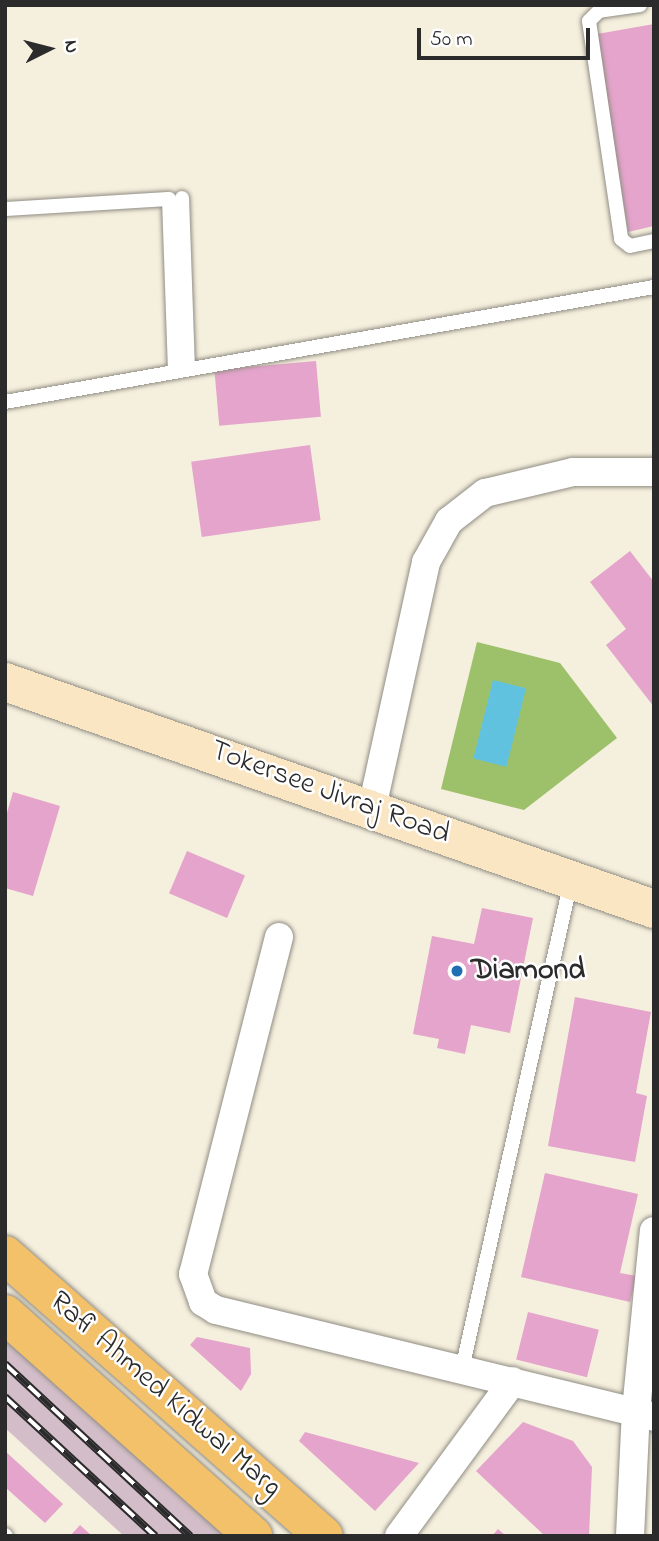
<!DOCTYPE html>
<html>
<head>
<meta charset="utf-8">
<style>
	body { margin:0 }
	#map { position:relative; width:659px; height:1541px; overflow:hidden; background:#f5efdd; font-family:"Indie Flower",sans-serif }
	div>[style] { position:absolute }
	[style*='--x'] { left:calc(var(--x)*1px); top:calc(var(--y)*1px); width:calc(var(--w)*1px); rotate:calc(var(--a)*1deg) }
	.industrial>* { inset:0; background:#d2bdc8 }
	.green>* { inset:0; background:#9dc06a }
	.water>* { inset:0; background:#61c2df; transform-origin:0 0 }
	.building>* { inset:0; background:#e4a4cb; transform-origin:0 0 }
	.roads { filter:drop-shadow(0 0 2px #908d84) drop-shadow(0 0 2px #908d84) }
	.lane>* { height:14px; margin:-7px; padding:0 7px; transform-origin:7px; border-radius:7px; background:#fff }
	.street>* { height:28px; margin:-14px; padding:0 14px; transform-origin:14px; border-radius:14px; background:#fff }
	.secondary>* { height:38px; margin:-19px; padding:0 19px; transform-origin:19px; border-radius:19px; background:#fbe6c4 }
	.primary>* { height:38px; margin:-19px; padding:0 19px; transform-origin:19px; border-radius:19px; background:#f4c16b }
	.rail>* { height:8px; margin-top:-4px; transform-origin:0; background:repeating-linear-gradient(90deg,#fff 0 16px,#2b2b2b 0 32px); box-sizing:border-box; border-block:2px solid #2b2b2b }
	.dots>* { width:19px; height:19px; translate:-50% -50%; box-sizing:border-box; border:4px solid #fff; border-radius:50% }
	span { translate:-50% -50%; white-space:nowrap; text-align:center; line-height:1.15; -webkit-text-stroke:5px #fff; paint-order:stroke }
	.street-label { font-size:30px; color:#2b2b2b }
	.poi-label { font-size:30px; color:#2b2b2b; font-weight:700 }
	.left { translate:0 -50%; text-align:left }
	.frame { position:absolute; inset:0; border:7px solid #2b2b2b; pointer-events:none }
	.north { position:absolute; left:14px; top:14px; width:70px; height:70px; -webkit-text-stroke:5px #fff; paint-order:stroke; rotate:84deg; font-size:19px; font-weight:700; line-height:28px; text-align:center; color:#2b2b2b }
	.north::after { content:''; display:block; margin:auto; width:24px; height:32px; background:#2b2b2b; clip-path:polygon(50% 0,100% 100%,50% 72%,0 100%) }
	.scale { position:absolute; left:417px; top:28px; width:173px; height:32px; box-sizing:border-box; border:4px solid #2b2b2b; border-top:0; padding-left:9px; font-size:21px; line-height:24px; white-space:nowrap; color:#2b2b2b; -webkit-text-stroke:5px #fff; paint-order:stroke }
</style>
</head>
<body>
<div id="map">
	<div class="industrial">
		<div style="clip-path:polygon(5px 1327px,233px 1536px,124px 1536px,5px 1428px)"></div>
	</div>
	<div class="green">
		<div style="clip-path:polygon(477px 642px,560px 663px,617px 738px,524px 810px,441px 789px)"></div>
	</div>
	<div class="water">
		<div style="left:493px;top:680px;width:34px;height:81px;rotate:14deg"></div>
	</div>
	<div class="building">
		<div style="clip-path:polygon(654px 24px,654px 226px,628px 232px,597px 34px)"></div>
		<div style="left:316px;top:361px;width:56px;height:102px;rotate:85deg"></div>
		<div style="left:310px;top:445px;width:76px;height:120px;rotate:82deg"></div>
		<div style="clip-path:polygon(630px 551px,654px 582px,654px 707px,606px 645px,626px 629px,590px 582px)"></div>
		<div style="clip-path:polygon(13px 792px,60px 806px,33px 896px,5px 888px,5px 820px)"></div>
		<div style="left:187px;top:851px;width:63px;height:46px;rotate:23deg"></div>
		<div style="clip-path:polygon(482px 908px,533px 918px,510px 1033px,471px 1025px,465px 1054px,437px 1048px,439px 1039px,413px 1034px,432px 936px,474px 944px)"></div>
		<div style="clip-path:polygon(575px 997px,651px 1012px,636px 1093px,647px 1096px,635px 1162px,548px 1146px)"></div>
		<div style="clip-path:polygon(545px 1173px,638px 1194px,620px 1273px,637px 1276px,630px 1302px,521px 1277px)"></div>
		<div style="left:528px;top:1312px;width:73px;height:49px;rotate:14deg"></div>
		<div style="clip-path:polygon(197px 1337px,250px 1348px,251px 1374px,241px 1391px,190px 1345px)"></div>
		<div style="clip-path:polygon(523px 1422px,573px 1441px,592px 1467px,589px 1536px,545px 1536px,476px 1471px)"></div>
		<div style="clip-path:polygon(305px 1432px,419px 1463px,375px 1511px,299px 1441px)"></div>
		<div style="clip-path:polygon(5px 1451px,63px 1504px,45px 1523px,5px 1487px)"></div>
		<div style="clip-path:polygon(80px 1525px,92px 1536px,70px 1536px)"></div>
		<div style="clip-path:polygon(498px 1529px,506px 1536px,492px 1536px)"></div>
	</div>
	<div class="roads">
		<div class="lane">
			<div style="--x:640;--y:5;--w:41;--a:171.7"></div>
			<div style="--x:599;--y:11;--w:14;--a:135"></div>
			<div style="--x:589;--y:21;--w:220;--a:81.6"></div>
			<div style="--x:621;--y:239;--w:11;--a:38"></div>
			<div style="--x:630;--y:246;--w:25;--a:-12"></div>
			<div style="--x:182;--y:198;--w:169;--a:88"></div>
			<div style="--x:5;--y:209;--w:164;--a:-3.5"></div>
			<div style="--x:169;--y:199;--w:170;--a:88"></div>
			<div style="--x:5;--y:402;--w:659;--a:-10.05"></div>
			<div style="--x:462;--y:1369;--w:500;--a:-77.41"></div>
			<div style="--x:5;--y:1535;--w:1;--a:45"></div>
		</div>
		<div class="street">
			<div style="--x:372;--y:808;--w:252;--a:-77.6"></div>
			<div style="--x:426;--y:562;--w:47;--a:-60.7"></div>
			<div style="--x:449;--y:521;--w:46;--a:-37.9"></div>
			<div style="--x:485;--y:493;--w:90;--a:-13.4"></div>
			<div style="--x:573;--y:472;--w:81;--a:0"></div>
			<div style="--x:279;--y:937;--w:348;--a:104.3"></div>
			<div style="--x:193;--y:1274;--w:30;--a:70"></div>
			<div style="--x:203;--y:1302;--w:15;--a:32"></div>
			<div style="--x:216;--y:1310;--w:451;--a:13.7"></div>
			<div style="--x:399;--y:1536;--w:192;--a:-53.7"></div>
			<div style="--x:630;--y:1536;--w:126;--a:-87.3"></div>
			<div style="--x:636;--y:1410;--w:180;--a:-84.3"></div>
		</div>
		<div class="secondary">
			<div style="--x:5;--y:682;--w:688;--a:19.28"></div>
		</div>
		<div class="primary">
			<div style="--x:5;--y:1255;--w:425;--a:41.4"></div>
			<div style="--x:5;--y:1314;--w:333;--a:41.8"></div>
		</div>
	</div>
	<div class="rail">
		<div style="--x:5;--y:1364;--w:253;--a:42.9"></div>
		<div style="--x:5;--y:1397;--w:205;--a:42.8"></div>
	</div>
	<div class="dots">
		<div style="left:457px;top:971px;background:#1f6fb2"></div>
	</div>
	<div class="street-label">
		<span style="left:330px;top:793px;rotate:20deg">Tokersee Jivraj Road</span>
		<span style="left:165px;top:1395px;rotate:41deg">Rafi Ahmed Kidwai Marg</span>
	</div>
	<div class="poi-label">
		<span class="left" style="left:471px;top:971px">Diamond</span>
	</div>
	<div class="frame"></div>
	<div class="north">N</div>
	<div class="scale">50 m</div>
</div>
</body>
</html>
